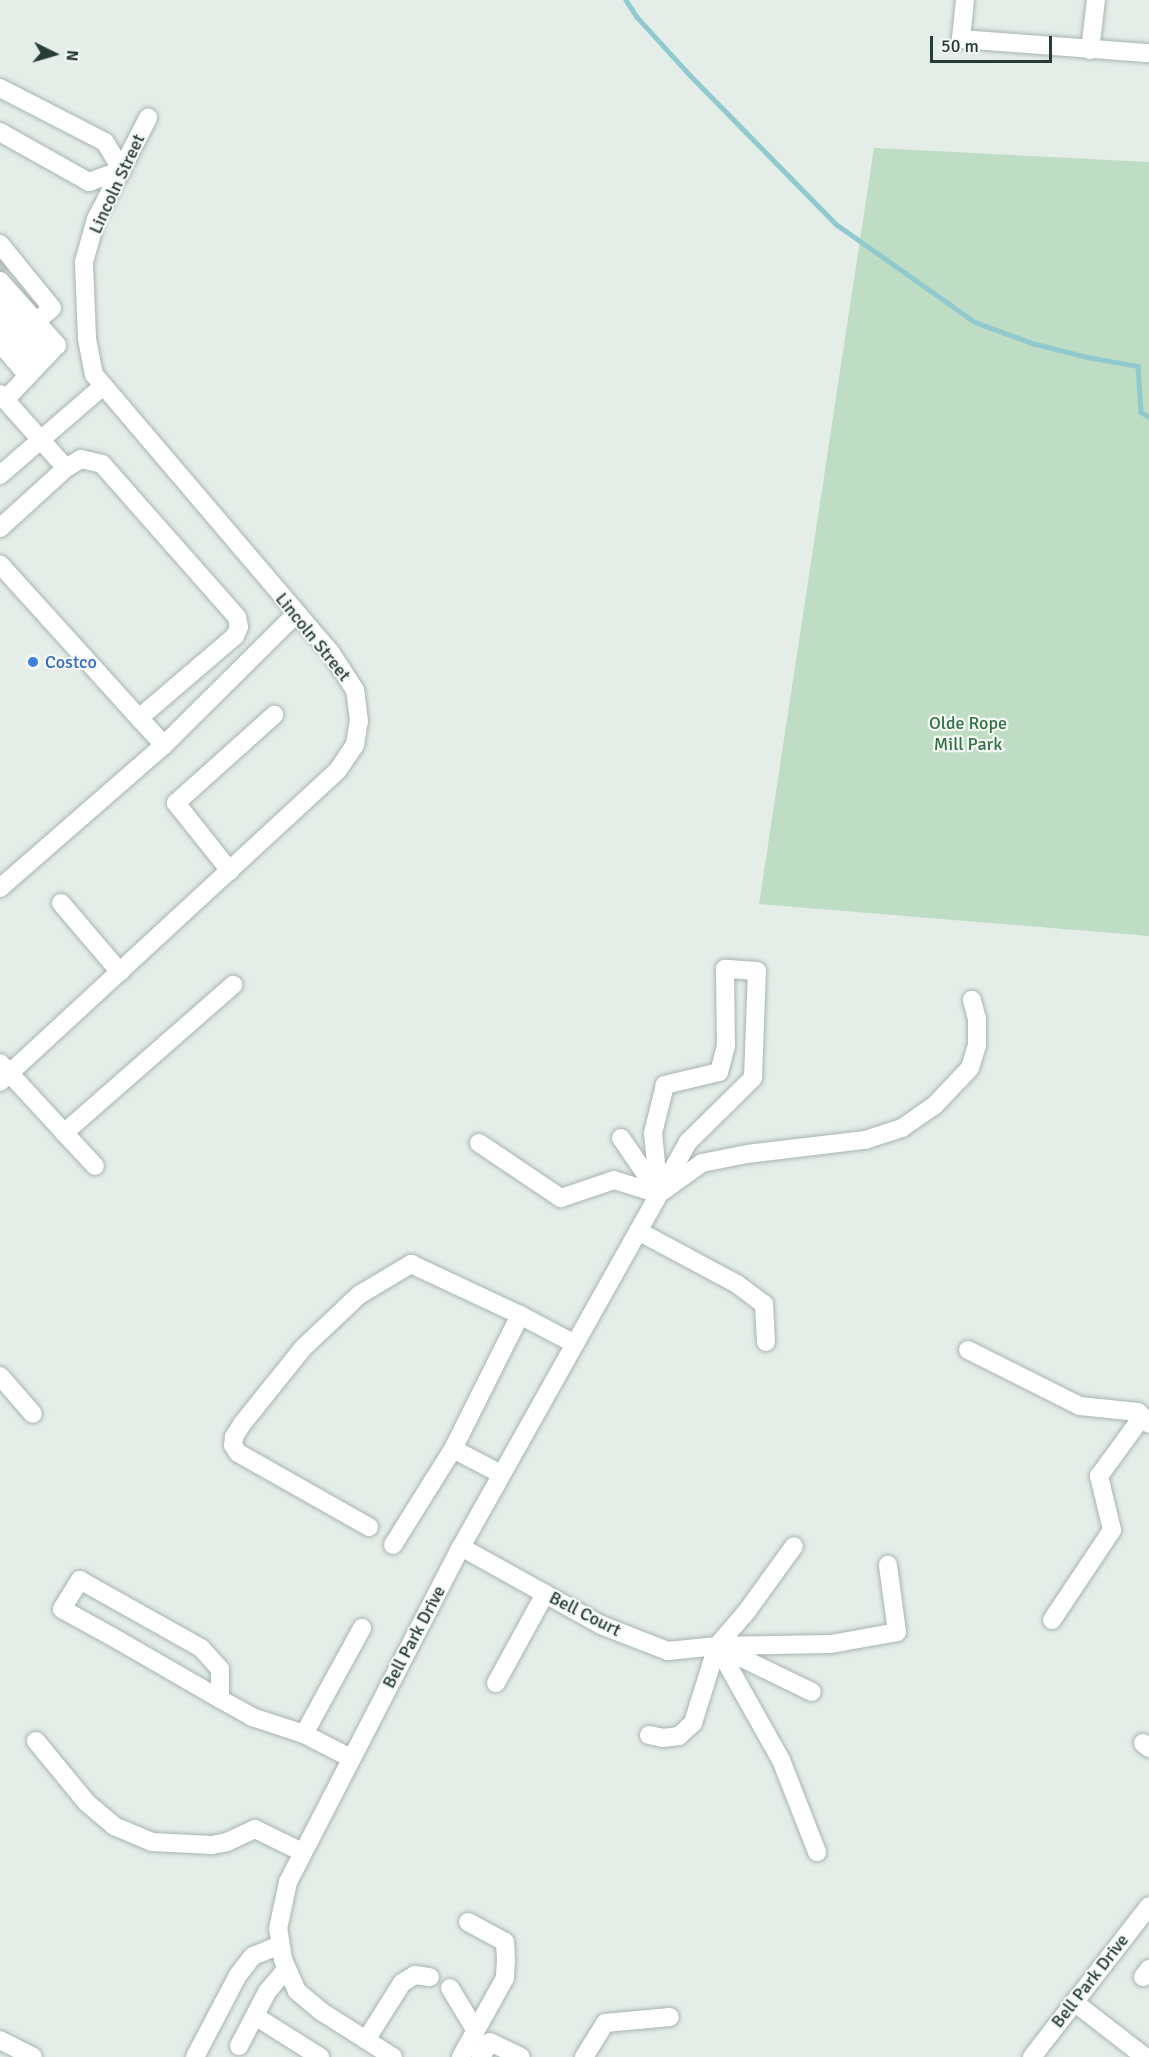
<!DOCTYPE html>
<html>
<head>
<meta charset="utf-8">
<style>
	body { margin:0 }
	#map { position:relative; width:1149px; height:2057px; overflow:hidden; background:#e4ede8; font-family:Signika,sans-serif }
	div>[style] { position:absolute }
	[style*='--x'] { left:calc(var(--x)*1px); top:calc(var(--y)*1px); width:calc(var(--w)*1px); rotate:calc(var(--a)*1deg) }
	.green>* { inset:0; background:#bfdcc4 }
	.stream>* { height:4.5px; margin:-2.25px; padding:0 2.25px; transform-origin:2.25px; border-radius:2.25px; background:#90cace }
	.minor-tunnel>* { height:18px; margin-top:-9px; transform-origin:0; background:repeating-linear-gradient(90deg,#becac4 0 18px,transparent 0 27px) }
	.roads { filter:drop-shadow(0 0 2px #a7b5ae) drop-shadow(0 0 2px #a7b5ae) }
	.minor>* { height:18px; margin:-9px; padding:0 9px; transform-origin:9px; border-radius:9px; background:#fff }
	.dots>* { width:16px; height:16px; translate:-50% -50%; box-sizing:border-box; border:3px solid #f5f9f6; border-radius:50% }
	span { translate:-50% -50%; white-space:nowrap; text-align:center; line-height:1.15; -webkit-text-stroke:4.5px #f5f9f6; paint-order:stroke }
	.street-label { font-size:18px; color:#253d34 }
	.shop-label { font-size:18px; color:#366cbe }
	.left { translate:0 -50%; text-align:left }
	.park-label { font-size:18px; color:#317144 }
	.north { position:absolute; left:24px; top:24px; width:60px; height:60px; -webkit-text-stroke:4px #f5f9f6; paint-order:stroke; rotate:95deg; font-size:16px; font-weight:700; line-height:24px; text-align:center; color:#253d34 }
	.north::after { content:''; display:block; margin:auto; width:21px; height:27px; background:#253d34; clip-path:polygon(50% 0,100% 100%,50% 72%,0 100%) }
	.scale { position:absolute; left:930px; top:36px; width:122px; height:27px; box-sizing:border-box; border:3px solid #253d34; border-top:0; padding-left:8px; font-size:18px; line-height:21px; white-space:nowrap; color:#253d34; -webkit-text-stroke:4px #f5f9f6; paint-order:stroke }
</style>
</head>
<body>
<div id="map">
	<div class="green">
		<div style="clip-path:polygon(874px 148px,1149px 162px,1149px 936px,759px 904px)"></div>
	</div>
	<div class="stream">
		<div style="--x:626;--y:0;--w:20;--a:57"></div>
		<div style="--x:637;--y:17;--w:79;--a:47.6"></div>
		<div style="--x:690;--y:75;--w:209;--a:45.6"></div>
		<div style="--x:836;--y:224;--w:170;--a:35.2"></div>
		<div style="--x:975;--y:322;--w:61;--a:20.2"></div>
		<div style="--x:1032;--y:343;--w:57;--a:14.3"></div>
		<div style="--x:1087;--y:357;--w:52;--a:10"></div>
		<div style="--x:1138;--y:366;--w:46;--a:86.3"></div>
		<div style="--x:1141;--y:412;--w:9;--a:32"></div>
	</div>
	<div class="minor-tunnel">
		<div style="--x:0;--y:259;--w:13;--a:48"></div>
	</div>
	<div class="roads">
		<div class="minor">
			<div style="--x:965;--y:0;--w:39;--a:96"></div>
			<div style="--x:961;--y:39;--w:189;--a:4.3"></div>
			<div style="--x:1090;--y:50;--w:50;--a:-83.2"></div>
			<div style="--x:0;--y:88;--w:118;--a:27.2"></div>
			<div style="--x:105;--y:142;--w:33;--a:59"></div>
			<div style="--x:122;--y:170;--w:35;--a:160"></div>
			<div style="--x:89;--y:182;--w:102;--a:-150.7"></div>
			<div style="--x:0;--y:244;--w:82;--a:50.9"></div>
			<div style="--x:52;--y:308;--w:11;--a:139"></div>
			<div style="--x:0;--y:281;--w:86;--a:48.3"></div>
			<div style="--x:57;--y:345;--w:76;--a:133.4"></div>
			<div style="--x:0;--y:301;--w:72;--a:50.6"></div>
			<div style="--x:0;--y:321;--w:58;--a:50.6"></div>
			<div style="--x:0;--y:343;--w:43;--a:49.7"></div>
			<div style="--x:0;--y:394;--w:99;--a:48.3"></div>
			<div style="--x:66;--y:468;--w:17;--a:-31"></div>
			<div style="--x:81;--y:459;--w:22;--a:13"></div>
			<div style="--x:102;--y:464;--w:204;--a:48.6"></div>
			<div style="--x:237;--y:617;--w:10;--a:79"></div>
			<div style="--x:239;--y:627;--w:10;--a:114"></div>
			<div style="--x:235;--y:636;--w:126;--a:139.5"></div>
			<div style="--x:139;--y:718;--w:207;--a:-132.1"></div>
			<div style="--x:0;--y:475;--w:135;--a:-40.8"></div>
			<div style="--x:0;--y:528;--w:89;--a:-42.3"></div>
			<div style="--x:139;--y:718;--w:37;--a:47"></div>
			<div style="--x:230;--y:871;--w:87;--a:-128.5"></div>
			<div style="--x:176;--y:803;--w:132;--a:-41.9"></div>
			<div style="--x:0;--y:888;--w:218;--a:-41.1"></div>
			<div style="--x:164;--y:745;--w:186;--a:-44.8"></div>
			<div style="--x:61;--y:903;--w:91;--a:49.5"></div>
			<div style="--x:0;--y:1063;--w:140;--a:47.3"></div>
			<div style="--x:0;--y:1082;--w:460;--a:-42.7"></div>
			<div style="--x:338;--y:770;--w:30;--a:-56"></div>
			<div style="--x:355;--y:745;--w:24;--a:-81"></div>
			<div style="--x:359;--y:721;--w:31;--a:-97"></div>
			<div style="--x:355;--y:690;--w:44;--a:-123"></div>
			<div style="--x:331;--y:653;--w:365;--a:-130.4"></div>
			<div style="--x:94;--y:375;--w:38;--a:-101"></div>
			<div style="--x:87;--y:338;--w:76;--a:-92.3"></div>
			<div style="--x:84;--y:262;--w:45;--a:-74.4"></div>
			<div style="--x:96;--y:219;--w:114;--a:-62.8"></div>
			<div style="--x:64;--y:1133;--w:225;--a:-41.2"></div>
			<div style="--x:621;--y:1138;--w:65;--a:55.6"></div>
			<div style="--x:479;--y:1143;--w:99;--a:33.9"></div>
			<div style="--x:561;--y:1198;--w:56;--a:-18.8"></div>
			<div style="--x:614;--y:1180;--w:47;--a:17.3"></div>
			<div style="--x:663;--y:1191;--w:48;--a:-35.7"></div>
			<div style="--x:702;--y:1163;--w:46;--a:-11.3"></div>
			<div style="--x:747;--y:1154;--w:119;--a:-6.8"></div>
			<div style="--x:865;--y:1140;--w:39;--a:-18"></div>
			<div style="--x:902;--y:1128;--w:39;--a:-35"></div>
			<div style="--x:934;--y:1106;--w:52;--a:-46.5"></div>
			<div style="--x:970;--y:1068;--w:24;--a:-73"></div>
			<div style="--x:977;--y:1045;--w:26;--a:-90"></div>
			<div style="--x:977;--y:1019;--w:20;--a:-105"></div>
			<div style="--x:638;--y:1231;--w:112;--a:28.2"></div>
			<div style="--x:737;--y:1284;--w:34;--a:37"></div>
			<div style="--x:764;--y:1304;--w:38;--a:87"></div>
			<div style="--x:968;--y:1350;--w:125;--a:26.6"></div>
			<div style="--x:1080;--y:1406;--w:58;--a:5.9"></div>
			<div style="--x:1138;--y:1412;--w:16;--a:47"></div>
			<div style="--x:0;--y:1376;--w:50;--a:49"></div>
			<div style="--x:501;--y:1474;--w:54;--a:-152.5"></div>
			<div style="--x:453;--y:1449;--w:150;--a:-63.4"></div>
			<div style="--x:369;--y:1527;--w:150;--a:-150.5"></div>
			<div style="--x:238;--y:1453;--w:9;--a:-122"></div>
			<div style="--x:233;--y:1445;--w:8;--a:-83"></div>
			<div style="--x:234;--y:1437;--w:15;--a:-58"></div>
			<div style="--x:242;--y:1424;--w:97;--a:-51.2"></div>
			<div style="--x:303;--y:1348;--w:77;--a:-43.4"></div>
			<div style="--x:359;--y:1295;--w:61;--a:-30.8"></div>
			<div style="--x:411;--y:1264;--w:120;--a:25.1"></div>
			<div style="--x:520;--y:1315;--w:62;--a:27.8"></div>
			<div style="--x:393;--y:1545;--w:113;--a:-58"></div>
			<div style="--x:461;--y:1547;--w:160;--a:29.1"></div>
			<div style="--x:601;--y:1625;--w:72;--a:21.2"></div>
			<div style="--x:668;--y:1651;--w:49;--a:-5.8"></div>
			<div style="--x:717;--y:1646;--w:114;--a:-1"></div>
			<div style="--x:831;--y:1644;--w:67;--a:-10.3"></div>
			<div style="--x:897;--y:1632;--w:68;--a:-97.7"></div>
			<div style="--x:1052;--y:1620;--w:108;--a:-56.3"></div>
			<div style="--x:1112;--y:1530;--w:56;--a:-103.5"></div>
			<div style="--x:1099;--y:1476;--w:73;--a:-53.9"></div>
			<div style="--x:717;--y:1646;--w:131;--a:60.7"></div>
			<div style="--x:781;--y:1760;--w:99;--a:68.6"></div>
			<div style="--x:719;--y:1647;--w:103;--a:25.8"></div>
			<div style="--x:496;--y:1683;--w:102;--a:-61.2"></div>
			<div style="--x:220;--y:1699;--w:30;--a:-90"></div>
			<div style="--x:220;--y:1669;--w:28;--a:-132"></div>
			<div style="--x:201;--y:1648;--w:139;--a:-150.7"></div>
			<div style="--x:80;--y:1580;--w:34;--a:122"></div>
			<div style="--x:62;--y:1609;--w:56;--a:28.9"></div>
			<div style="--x:111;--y:1636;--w:126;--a:30"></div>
			<div style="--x:220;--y:1699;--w:37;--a:29"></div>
			<div style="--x:252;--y:1717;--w:55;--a:18.1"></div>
			<div style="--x:304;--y:1734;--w:53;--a:27.1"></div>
			<div style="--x:304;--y:1734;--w:121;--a:-61.3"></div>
			<div style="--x:649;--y:1735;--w:14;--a:12"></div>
			<div style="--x:663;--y:1738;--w:16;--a:-7"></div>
			<div style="--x:679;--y:1736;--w:19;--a:-43"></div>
			<div style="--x:693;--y:1723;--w:81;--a:-72.7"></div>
			<div style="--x:717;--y:1646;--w:46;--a:-49.4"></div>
			<div style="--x:747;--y:1611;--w:80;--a:-54.1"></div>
			<div style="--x:36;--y:1741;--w:80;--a:50.6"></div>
			<div style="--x:87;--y:1803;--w:35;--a:40"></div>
			<div style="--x:114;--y:1826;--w:41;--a:22.8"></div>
			<div style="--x:152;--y:1842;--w:60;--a:2.9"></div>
			<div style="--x:212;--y:1845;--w:15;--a:-11"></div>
			<div style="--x:227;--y:1842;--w:31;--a:-25"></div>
			<div style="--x:255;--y:1829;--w:52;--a:26.1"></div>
			<div style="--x:1143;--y:1743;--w:8;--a:40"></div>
			<div style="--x:1143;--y:1977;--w:10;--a:-53"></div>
			<div style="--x:450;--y:1988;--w:50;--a:58.8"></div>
			<div style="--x:1074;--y:2002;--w:90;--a:37.8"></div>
			<div style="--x:255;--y:2016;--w:77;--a:32.2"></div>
			<div style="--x:0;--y:2040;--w:37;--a:27"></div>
			<div style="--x:366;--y:2040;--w:67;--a:-57.7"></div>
			<div style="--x:402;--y:1983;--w:15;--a:-32"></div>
			<div style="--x:415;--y:1975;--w:15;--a:8"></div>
			<div style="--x:239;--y:2046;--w:61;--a:-62.6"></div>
			<div style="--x:267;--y:1992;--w:31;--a:-50"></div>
			<div style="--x:195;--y:2057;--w:93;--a:-62.3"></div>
			<div style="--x:238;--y:1975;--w:24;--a:-52"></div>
			<div style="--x:253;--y:1956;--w:29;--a:-22"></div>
			<div style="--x:393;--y:2057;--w:84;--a:-147.6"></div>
			<div style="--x:322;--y:2012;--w:33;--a:-140"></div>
			<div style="--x:297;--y:1991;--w:35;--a:-114"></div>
			<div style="--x:283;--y:1959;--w:30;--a:-99"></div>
			<div style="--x:278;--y:1929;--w:48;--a:-78"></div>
			<div style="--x:288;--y:1882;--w:377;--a:-62.7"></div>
			<div style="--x:461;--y:1547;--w:405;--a:-60.7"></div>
			<div style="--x:659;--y:1194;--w:60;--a:-60.9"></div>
			<div style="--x:688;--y:1142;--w:91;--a:-44.6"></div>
			<div style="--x:753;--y:1078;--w:107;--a:-87.9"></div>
			<div style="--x:757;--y:971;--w:32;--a:-176"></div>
			<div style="--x:725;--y:969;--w:77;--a:89.3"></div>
			<div style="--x:726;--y:1046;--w:27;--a:105"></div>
			<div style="--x:719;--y:1072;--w:56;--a:166.5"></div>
			<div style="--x:665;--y:1085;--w:49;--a:104"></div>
			<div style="--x:653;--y:1133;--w:61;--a:84.4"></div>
			<div style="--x:461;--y:2057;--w:90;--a:-60.9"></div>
			<div style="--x:505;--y:1978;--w:18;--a:-87"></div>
			<div style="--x:506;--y:1960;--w:18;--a:-93"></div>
			<div style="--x:505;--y:1942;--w:42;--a:-151.6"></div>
			<div style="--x:481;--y:2057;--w:17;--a:-59"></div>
			<div style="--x:490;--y:2042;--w:34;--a:26"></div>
			<div style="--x:584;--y:2057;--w:40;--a:-58"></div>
			<div style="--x:605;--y:2023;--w:65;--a:-5.3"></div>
			<div style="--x:1032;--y:2057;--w:191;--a:-52.2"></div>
		</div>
	</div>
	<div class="dots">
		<div style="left:33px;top:662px;background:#3f7fe0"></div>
	</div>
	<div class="street-label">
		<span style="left:117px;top:184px;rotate:-65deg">Lincoln Street</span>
		<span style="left:313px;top:637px;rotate:51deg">Lincoln Street</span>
		<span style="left:585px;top:1614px;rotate:27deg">Bell Court</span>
		<span style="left:414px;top:1637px;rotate:-62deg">Bell Park Drive</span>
		<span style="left:1090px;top:1981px;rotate:-52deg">Bell Park Drive</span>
	</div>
	<div class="shop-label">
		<span class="left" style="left:45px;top:662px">Costco</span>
	</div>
	<div class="park-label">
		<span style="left:968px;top:734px">Olde Rope<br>Mill Park</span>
	</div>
	<div class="north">N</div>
	<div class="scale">50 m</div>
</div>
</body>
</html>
